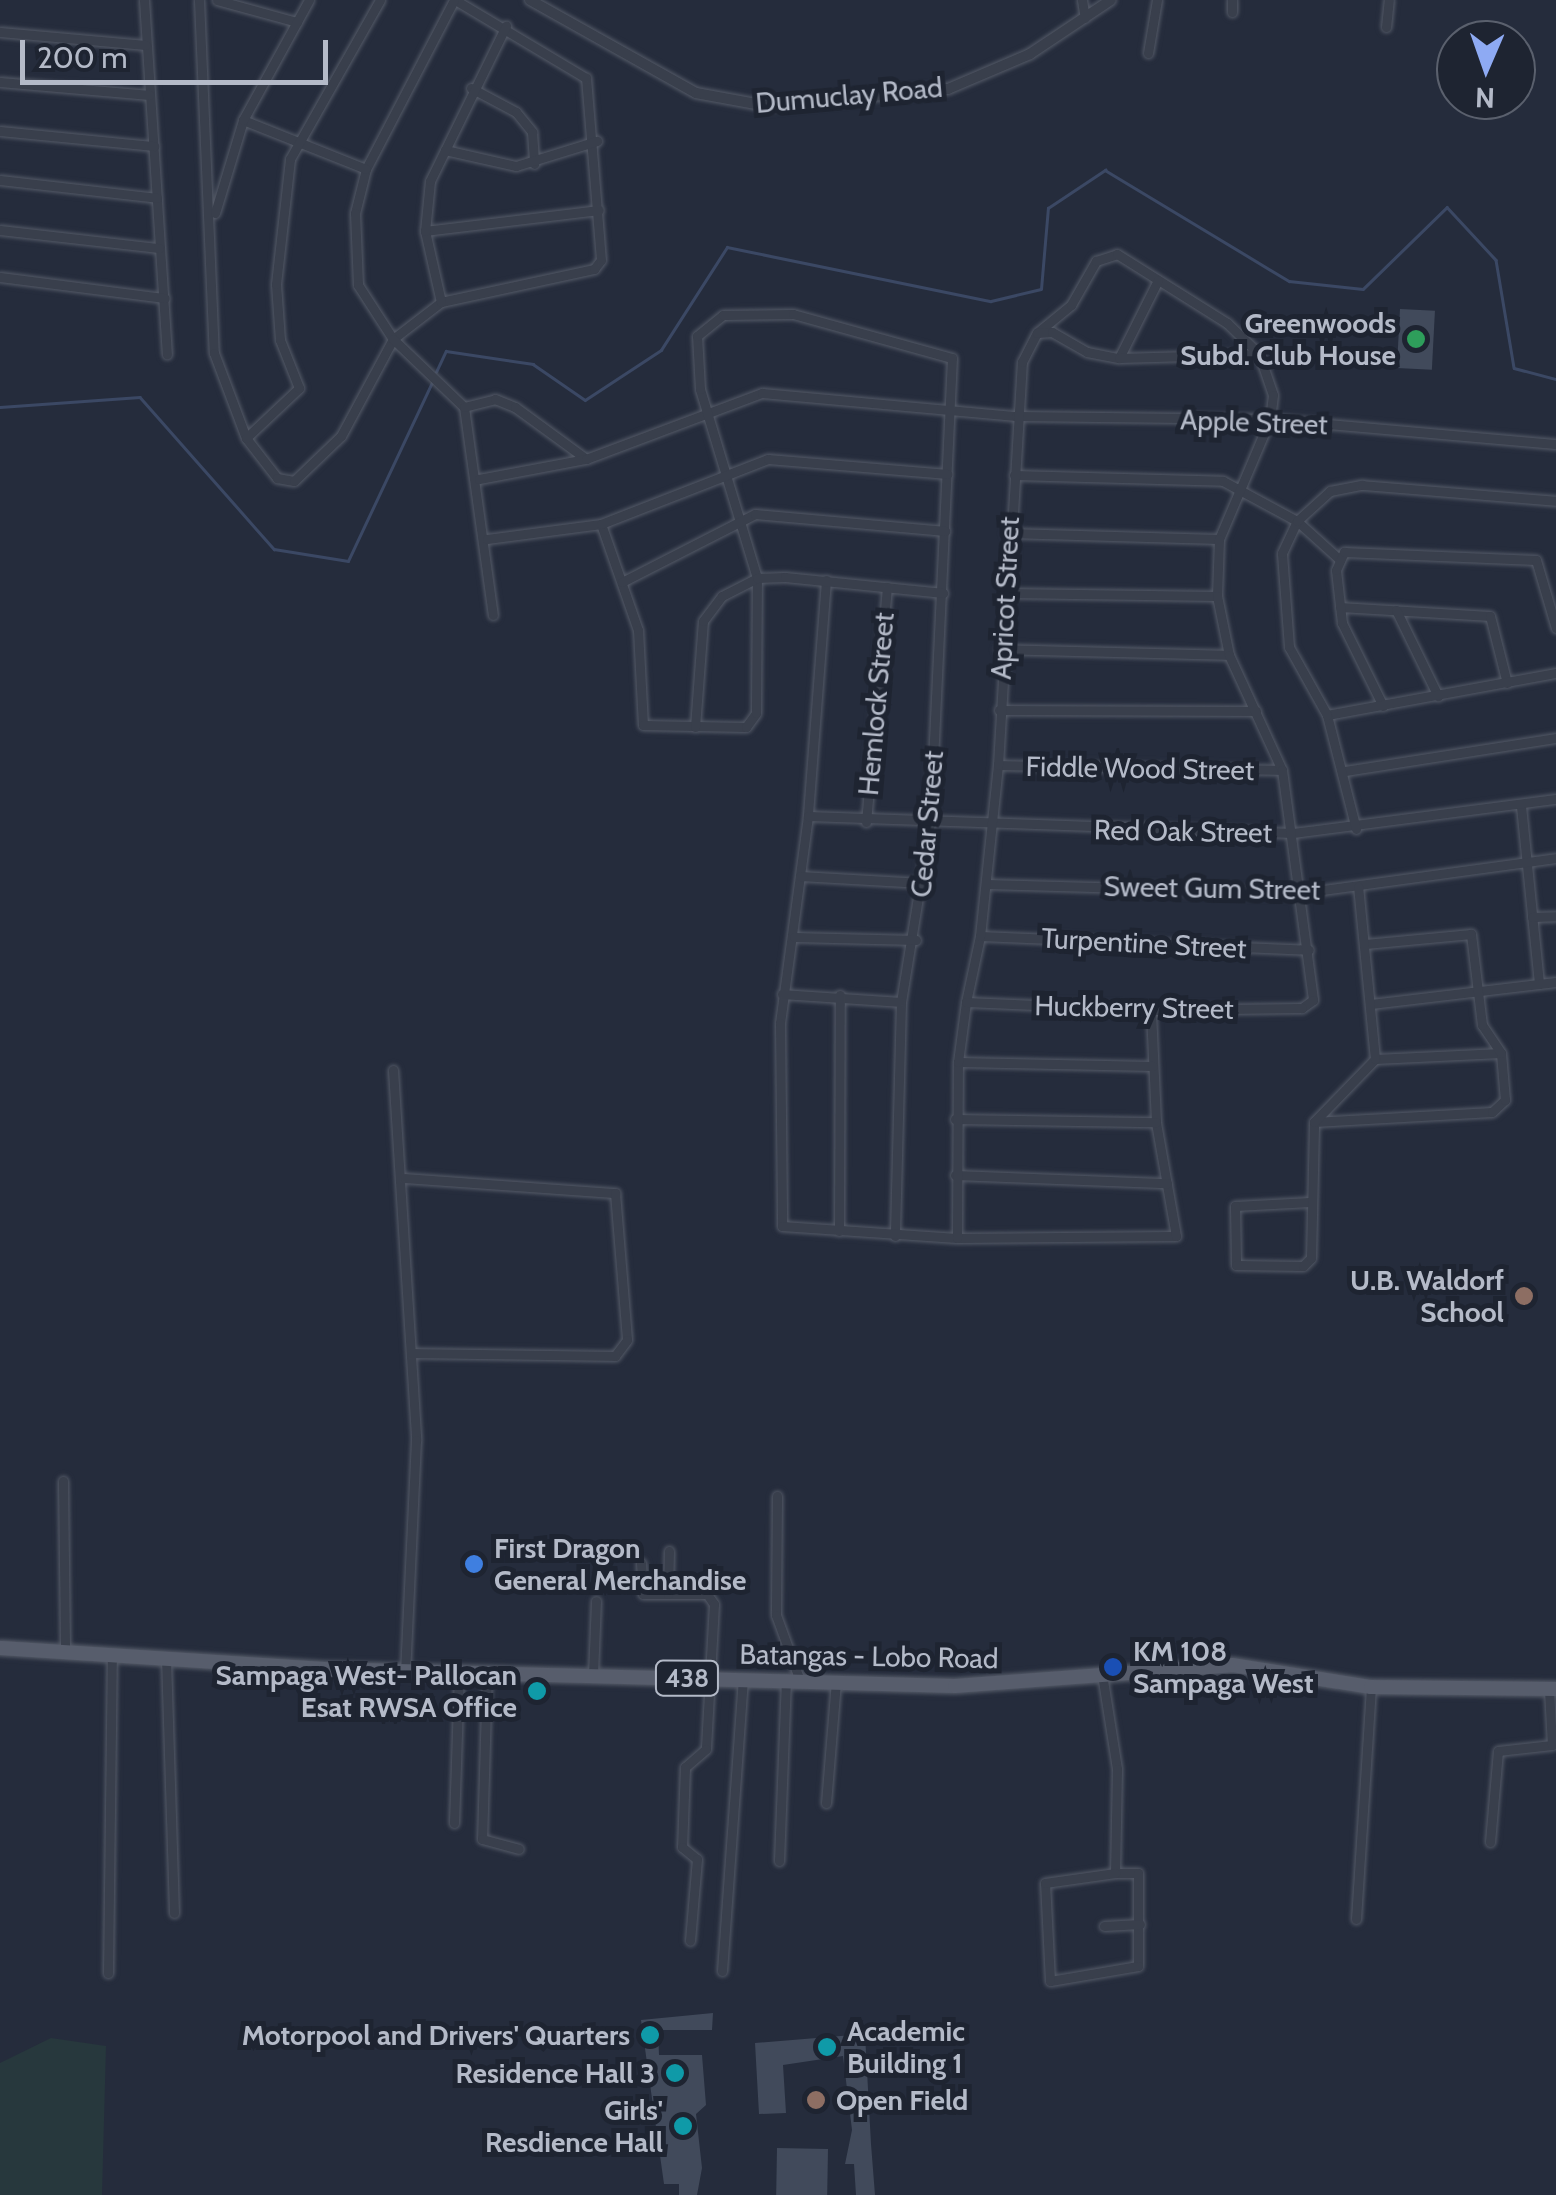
<!DOCTYPE html>
<html>
<head>
<meta charset="utf-8">
<style>
	body { margin:0 }
	#map { position:relative; width:1556px; height:2195px; overflow:hidden; background:#252c3c; font-family:Cabin,sans-serif }
	div>[style] { position:absolute }
	[style*='--x'] { left:calc(var(--x)*1px); top:calc(var(--y)*1px); width:calc(var(--w)*1px); rotate:calc(var(--a)*1deg) }
	.green>* { inset:0; background:#27383d }
	.stream>* { height:2.5px; margin:-1.25px; padding:0 1.25px; transform-origin:1.25px; border-radius:1.25px; background:#3b4864 }
	.building>* { inset:0; background:#414a5b; transform-origin:0 0 }
	.roads { filter:drop-shadow(0 0 2px #545a67) drop-shadow(0 0 2px #545a67) }
	.minor>* { height:9px; margin:-4.5px; padding:0 4.5px; transform-origin:4.5px; border-radius:4.5px; background:#393f4c }
	.tertiary>* { height:10px; margin:-5px; padding:0 5px; transform-origin:5px; border-radius:5px; background:#393f4c }
	.primary>* { height:14px; margin:-7px; padding:0 7px; transform-origin:7px; border-radius:7px; background:#575d6c }
	.dots>* { width:28px; height:28px; translate:-50% -50%; box-sizing:border-box; border:5px solid #1e2431; border-radius:50% }
	span { translate:-50% -50%; white-space:nowrap; text-align:center; line-height:1.15; -webkit-text-stroke:10px #1e2431; paint-order:stroke }
	.shield-label span { padding:2px 8px; background:#1e2431; border:2px solid; border-radius:8px; -webkit-text-stroke-width:0 }
	.shield-label { font-size:25px; color:#b4bac8; font-weight:700 }
	.street-label { font-size:28px; color:#b4bac8 }
	.poi-label { font-size:28px; color:#b4bac8; font-weight:700 }
	.right { translate:-100% -50%; text-align:right }
	.left { translate:0 -50%; text-align:left }
	.north { position:absolute; left:1436px; top:20px; width:100px; height:100px; box-sizing:border-box; background:#1e2431; border:2px solid #5a606d; border-radius:50%; rotate:182deg; font-size:28px; font-weight:700; line-height:40px; text-align:center; color:#b4bac8 }
	.north::after { content:''; display:block; margin:auto; width:35px; height:45px; background:#8eaaf3; clip-path:polygon(50% 0,100% 100%,50% 72%,0 100%) }
	.scale { position:absolute; left:20px; top:40px; width:308px; height:45px; box-sizing:border-box; border:5px solid #b4bac8; border-top:0; padding-left:12px; font-size:30px; line-height:35px; white-space:nowrap; color:#b4bac8; -webkit-text-stroke:8px #1e2431; paint-order:stroke }
</style>
</head>
<body>
<div id="map">
	<div class="green">
		<div style="clip-path:polygon(51px 2038px,106px 2046px,102px 2195px,0 2195px,0 2063px)"></div>
	</div>
	<div class="stream">
		<div style="--x:436;--y:372;--w:23;--a:-65"></div>
		<div style="--x:446;--y:351;--w:88;--a:8.5"></div>
		<div style="--x:533;--y:364;--w:63;--a:34.7"></div>
		<div style="--x:585;--y:400;--w:91;--a:-33.3"></div>
		<div style="--x:661;--y:350;--w:122;--a:-57.3"></div>
		<div style="--x:727;--y:247;--w:269;--a:11.6"></div>
		<div style="--x:991;--y:301;--w:51;--a:-13.5"></div>
		<div style="--x:1041;--y:289;--w:81;--a:-85.1"></div>
		<div style="--x:1048;--y:208;--w:69;--a:-33.7"></div>
		<div style="--x:1105;--y:170;--w:215;--a:31.1"></div>
		<div style="--x:1289;--y:281;--w:74;--a:6.2"></div>
		<div style="--x:1363;--y:289;--w:117;--a:-44.3"></div>
		<div style="--x:1447;--y:207;--w:72;--a:47.2"></div>
		<div style="--x:1496;--y:260;--w:109;--a:80.5"></div>
		<div style="--x:1514;--y:368;--w:43;--a:14.7"></div>
		<div style="--x:0;--y:407;--w:140;--a:-4.1"></div>
		<div style="--x:140;--y:397;--w:203;--a:48.6"></div>
		<div style="--x:274;--y:549;--w:75;--a:9.2"></div>
		<div style="--x:348;--y:561;--w:200;--a:-64.8"></div>
	</div>
	<div class="building">
		<div style="left:1400px;top:309px;width:35px;height:59px;rotate:3deg"></div>
		<div style="clip-path:polygon(713px 2013px,712px 2030px,658px 2030px,659px 2055px,702px 2055px,706px 2105px,696px 2114px,702px 2168px,697px 2195px,679px 2195px,679px 2184px,664px 2184px,641px 2020px)"></div>
		<div style="clip-path:polygon(865px 2034px,871px 2144px,875px 2195px,856px 2195px,854px 2164px,845px 2164px,852px 2130px,843px 2056px,783px 2065px,786px 2113px,759px 2114px,755px 2043px)"></div>
		<div style="left:777px;top:2148px;width:51px;height:47px;rotate:1deg"></div>
	</div>
	<div class="roads">
		<div class="minor">
			<div style="--x:144;--y:0;--w:355;--a:86.3"></div>
			<div style="--x:199;--y:0;--w:353;--a:87.6"></div>
			<div style="--x:214;--y:353;--w:91;--a:69.4"></div>
			<div style="--x:246;--y:438;--w:51;--a:52.2"></div>
			<div style="--x:277;--y:478;--w:17;--a:10"></div>
			<div style="--x:294;--y:481;--w:65;--a:-43.8"></div>
			<div style="--x:341;--y:436;--w:110;--a:-61.8"></div>
			<div style="--x:393;--y:339;--w:61;--a:-37.6"></div>
			<div style="--x:441;--y:302;--w:157;--a:-12.2"></div>
			<div style="--x:594;--y:269;--w:11;--a:-52"></div>
			<div style="--x:601;--y:260;--w:183;--a:-94.7"></div>
			<div style="--x:586;--y:78;--w:152;--a:-149.2"></div>
			<div style="--x:217;--y:0;--w:83;--a:15.4"></div>
			<div style="--x:454;--y:0;--w:191;--a:117.5"></div>
			<div style="--x:366;--y:169;--w:45;--a:104"></div>
			<div style="--x:355;--y:213;--w:72;--a:87.6"></div>
			<div style="--x:358;--y:285;--w:64;--a:57.1"></div>
			<div style="--x:393;--y:339;--w:98;--a:43.8"></div>
			<div style="--x:464;--y:407;--w:210;--a:82.1"></div>
			<div style="--x:1082;--y:0;--w:18;--a:81"></div>
			<div style="--x:1232;--y:12;--w:12;--a:-90"></div>
			<div style="--x:1386;--y:27;--w:27;--a:-84"></div>
			<div style="--x:0;--y:32;--w:146;--a:5.1"></div>
			<div style="--x:1148;--y:53;--w:54;--a:-80.4"></div>
			<div style="--x:0;--y:82;--w:150;--a:5"></div>
			<div style="--x:471;--y:88;--w:51;--a:28.1"></div>
			<div style="--x:516;--y:112;--w:26;--a:51"></div>
			<div style="--x:532;--y:132;--w:32;--a:86"></div>
			<div style="--x:243;--y:120;--w:132;--a:21.7"></div>
			<div style="--x:0;--y:131;--w:155;--a:5.6"></div>
			<div style="--x:445;--y:150;--w:73;--a:12.7"></div>
			<div style="--x:516;--y:166;--w:85;--a:-17.2"></div>
			<div style="--x:0;--y:180;--w:158;--a:6.5"></div>
			<div style="--x:215;--y:213;--w:97;--a:-73.2"></div>
			<div style="--x:243;--y:120;--w:137;--a:-61.2"></div>
			<div style="--x:0;--y:230;--w:160;--a:6.5"></div>
			<div style="--x:425;--y:231;--w:175;--a:-6.9"></div>
			<div style="--x:0;--y:277;--w:166;--a:7.3"></div>
			<div style="--x:441;--y:302;--w:73;--a:-102.7"></div>
			<div style="--x:425;--y:231;--w:50;--a:-84.3"></div>
			<div style="--x:430;--y:181;--w:173;--a:-63.9"></div>
			<div style="--x:1038;--y:332;--w:43;--a:-39.3"></div>
			<div style="--x:1071;--y:305;--w:51;--a:-60.4"></div>
			<div style="--x:1096;--y:261;--w:22;--a:-18"></div>
			<div style="--x:1117;--y:254;--w:130;--a:32.1"></div>
			<div style="--x:1227;--y:323;--w:45;--a:44.1"></div>
			<div style="--x:1119;--y:358;--w:87;--a:-63.4"></div>
			<div style="--x:464;--y:407;--w:32;--a:-14"></div>
			<div style="--x:495;--y:399;--w:22;--a:22"></div>
			<div style="--x:515;--y:407;--w:88;--a:36.2"></div>
			<div style="--x:246;--y:438;--w:73;--a:-43.3"></div>
			<div style="--x:299;--y:388;--w:52;--a:-111.6"></div>
			<div style="--x:280;--y:340;--w:56;--a:-94.1"></div>
			<div style="--x:276;--y:284;--w:126;--a:-83.6"></div>
			<div style="--x:290;--y:159;--w:183;--a:-60.5"></div>
			<div style="--x:1014;--y:475;--w:209;--a:1.6"></div>
			<div style="--x:1223;--y:481;--w:84;--a:28.4"></div>
			<div style="--x:1297;--y:521;--w:57;--a:42.1"></div>
			<div style="--x:479;--y:479;--w:109;--a:-10.6"></div>
			<div style="--x:586;--y:459;--w:188;--a:-20.6"></div>
			<div style="--x:762;--y:393;--w:255;--a:5.2"></div>
			<div style="--x:1016;--y:416;--w:254;--a:0.7"></div>
			<div style="--x:1270;--y:419;--w:287;--a:5"></div>
			<div style="--x:601;--y:524;--w:112;--a:70.8"></div>
			<div style="--x:638;--y:630;--w:95;--a:87"></div>
			<div style="--x:643;--y:725;--w:103;--a:1.1"></div>
			<div style="--x:746;--y:727;--w:17;--a:-54"></div>
			<div style="--x:756;--y:713;--w:135;--a:-89.6"></div>
			<div style="--x:757;--y:578;--w:197;--a:-106.8"></div>
			<div style="--x:700;--y:389;--w:53;--a:-93.2"></div>
			<div style="--x:697;--y:336;--w:33;--a:-39"></div>
			<div style="--x:723;--y:315;--w:70;--a:-0.8"></div>
			<div style="--x:793;--y:314;--w:165;--a:15.5"></div>
			<div style="--x:952;--y:358;--w:466;--a:92.7"></div>
			<div style="--x:930;--y:823;--w:181;--a:99.2"></div>
			<div style="--x:901;--y:1002;--w:234;--a:91.5"></div>
			<div style="--x:1008;--y:533;--w:211;--a:1.6"></div>
			<div style="--x:487;--y:539;--w:115;--a:-7.5"></div>
			<div style="--x:601;--y:524;--w:179;--a:-21.3"></div>
			<div style="--x:768;--y:459;--w:180;--a:4.8"></div>
			<div style="--x:826;--y:580;--w:237;--a:94.4"></div>
			<div style="--x:808;--y:816;--w:209;--a:97.7"></div>
			<div style="--x:780;--y:1023;--w:203;--a:89.4"></div>
			<div style="--x:782;--y:1226;--w:175;--a:3.9"></div>
			<div style="--x:957;--y:1238;--w:219;--a:-0.5"></div>
			<div style="--x:1176;--y:1236;--w:116;--a:-100"></div>
			<div style="--x:1156;--y:1122;--w:112;--a:-92.6"></div>
			<div style="--x:622;--y:582;--w:149;--a:-27.1"></div>
			<div style="--x:755;--y:514;--w:191;--a:5.1"></div>
			<div style="--x:1006;--y:593;--w:211;--a:0.8"></div>
			<div style="--x:1340;--y:607;--w:150;--a:3.4"></div>
			<div style="--x:1490;--y:616;--w:69;--a:75.8"></div>
			<div style="--x:1396;--y:610;--w:96;--a:64"></div>
			<div style="--x:1000;--y:649;--w:229;--a:1.5"></div>
			<div style="--x:1383;--y:706;--w:93;--a:-116.3"></div>
			<div style="--x:1342;--y:623;--w:53;--a:-96.5"></div>
			<div style="--x:1336;--y:570;--w:20;--a:-66"></div>
			<div style="--x:1344;--y:552;--w:192;--a:2.4"></div>
			<div style="--x:1536;--y:560;--w:71;--a:73.6"></div>
			<div style="--x:999;--y:710;--w:257;--a:0.2"></div>
			<div style="--x:1327;--y:715;--w:233;--a:-10.4"></div>
			<div style="--x:695;--y:727;--w:106;--a:-85.7"></div>
			<div style="--x:703;--y:621;--w:31;--a:-53"></div>
			<div style="--x:722;--y:596;--w:39;--a:-27"></div>
			<div style="--x:757;--y:578;--w:28;--a:-2"></div>
			<div style="--x:785;--y:577;--w:159;--a:5.8"></div>
			<div style="--x:998;--y:765;--w:284;--a:1"></div>
			<div style="--x:1345;--y:771;--w:214;--a:-8.9"></div>
			<div style="--x:1521;--y:806;--w:179;--a:84.2"></div>
			<div style="--x:808;--y:816;--w:485;--a:2"></div>
			<div style="--x:1293;--y:833;--w:265;--a:-7.4"></div>
			<div style="--x:866;--y:822;--w:236;--a:-84.9"></div>
			<div style="--x:1356;--y:829;--w:118;--a:-104.3"></div>
			<div style="--x:1327;--y:715;--w:78;--a:-119.2"></div>
			<div style="--x:1289;--y:647;--w:94;--a:-94.3"></div>
			<div style="--x:1282;--y:553;--w:35;--a:-65"></div>
			<div style="--x:1297;--y:521;--w:45;--a:-42.3"></div>
			<div style="--x:1330;--y:491;--w:33;--a:-11"></div>
			<div style="--x:1362;--y:485;--w:195;--a:4.7"></div>
			<div style="--x:800;--y:876;--w:122;--a:3.3"></div>
			<div style="--x:986;--y:884;--w:315;--a:1.6"></div>
			<div style="--x:1301;--y:893;--w:257;--a:-7.8"></div>
			<div style="--x:1532;--y:917;--w:24;--a:-2"></div>
			<div style="--x:980;--y:936;--w:329;--a:2.4"></div>
			<div style="--x:794;--y:937;--w:122;--a:1.4"></div>
			<div style="--x:782;--y:994;--w:119;--a:3.8"></div>
			<div style="--x:1371;--y:1004;--w:186;--a:-6.8"></div>
			<div style="--x:1375;--y:1059;--w:126;--a:-2.7"></div>
			<div style="--x:958;--y:1062;--w:195;--a:1.2"></div>
			<div style="--x:393;--y:1070;--w:371;--a:86.4"></div>
			<div style="--x:416;--y:1440;--w:231;--a:92.7"></div>
			<div style="--x:955;--y:1119;--w:201;--a:0.9"></div>
			<div style="--x:1314;--y:1122;--w:178;--a:-3.2"></div>
			<div style="--x:1492;--y:1112;--w:18;--a:-43"></div>
			<div style="--x:1505;--y:1100;--w:47;--a:-94.9"></div>
			<div style="--x:1501;--y:1053;--w:34;--a:-124"></div>
			<div style="--x:1482;--y:1025;--w:92;--a:-96.9"></div>
			<div style="--x:1471;--y:934;--w:106;--a:174.6"></div>
			<div style="--x:955;--y:1175;--w:212;--a:2.2"></div>
			<div style="--x:405;--y:1178;--w:211;--a:4.1"></div>
			<div style="--x:615;--y:1193;--w:147;--a:85.3"></div>
			<div style="--x:627;--y:1340;--w:20;--a:127"></div>
			<div style="--x:615;--y:1356;--w:203;--a:-179.2"></div>
			<div style="--x:1310;--y:1202;--w:75;--a:176.9"></div>
			<div style="--x:1235;--y:1206;--w:59;--a:89"></div>
			<div style="--x:1236;--y:1265;--w:67;--a:0.9"></div>
			<div style="--x:1303;--y:1266;--w:11;--a:-45"></div>
			<div style="--x:1311;--y:1258;--w:136;--a:-88.7"></div>
			<div style="--x:1314;--y:1122;--w:88;--a:-45.9"></div>
			<div style="--x:1375;--y:1059;--w:173;--a:-95.6"></div>
			<div style="--x:839;--y:1231;--w:236;--a:-89.8"></div>
			<div style="--x:957;--y:1238;--w:176;--a:-89.7"></div>
			<div style="--x:958;--y:1062;--w:61;--a:-82.4"></div>
			<div style="--x:966;--y:1002;--w:67;--a:-78"></div>
			<div style="--x:980;--y:936;--w:172;--a:-84"></div>
			<div style="--x:998;--y:765;--w:404;--a:-86.6"></div>
			<div style="--x:1022;--y:362;--w:33;--a:-63"></div>
			<div style="--x:1037;--y:333;--w:15;--a:-4"></div>
			<div style="--x:1052;--y:332;--w:40;--a:29.7"></div>
			<div style="--x:1087;--y:352;--w:33;--a:11"></div>
			<div style="--x:1119;--y:358;--w:140;--a:-1.6"></div>
			<div style="--x:1259;--y:354;--w:43;--a:71.1"></div>
			<div style="--x:1273;--y:395;--w:24;--a:97"></div>
			<div style="--x:1270;--y:419;--w:130;--a:113"></div>
			<div style="--x:1219;--y:539;--w:57;--a:92"></div>
			<div style="--x:1217;--y:596;--w:60;--a:78.5"></div>
			<div style="--x:1229;--y:655;--w:127;--a:65.3"></div>
			<div style="--x:1282;--y:770;--w:232;--a:82.3"></div>
			<div style="--x:1313;--y:1000;--w:14;--a:144"></div>
			<div style="--x:1302;--y:1008;--w:151;--a:179.2"></div>
			<div style="--x:1151;--y:1010;--w:185;--a:-177.5"></div>
			<div style="--x:63;--y:1481;--w:172;--a:89.3"></div>
			<div style="--x:777;--y:1496;--w:119;--a:90.5"></div>
			<div style="--x:776;--y:1615;--w:70;--a:70"></div>
			<div style="--x:641;--y:1563;--w:31;--a:86"></div>
			<div style="--x:643;--y:1594;--w:64;--a:0"></div>
			<div style="--x:707;--y:1594;--w:12;--a:55"></div>
			<div style="--x:714;--y:1604;--w:145;--a:93.2"></div>
			<div style="--x:706;--y:1749;--w:28;--a:139"></div>
			<div style="--x:685;--y:1767;--w:80;--a:92.1"></div>
			<div style="--x:682;--y:1847;--w:19;--a:39"></div>
			<div style="--x:697;--y:1859;--w:82;--a:94.9"></div>
			<div style="--x:668;--y:1594;--w:43;--a:-88.7"></div>
			<div style="--x:166;--y:1658;--w:255;--a:88.2"></div>
			<div style="--x:487;--y:1673;--w:166;--a:91.7"></div>
			<div style="--x:482;--y:1839;--w:38;--a:15"></div>
			<div style="--x:1102;--y:1674;--w:96;--a:81"></div>
			<div style="--x:1117;--y:1769;--w:104;--a:91.1"></div>
			<div style="--x:593;--y:1675;--w:74;--a:-87.7"></div>
			<div style="--x:826;--y:1803;--w:121;--a:-85.3"></div>
			<div style="--x:454;--y:1823;--w:150;--a:-88.1"></div>
			<div style="--x:1490;--y:1842;--w:91;--a:-85"></div>
			<div style="--x:1498;--y:1751;--w:54;--a:-6.3"></div>
			<div style="--x:1552;--y:1745;--w:56;--a:-93.1"></div>
			<div style="--x:779;--y:1861;--w:180;--a:-87.8"></div>
			<div style="--x:1115;--y:1873;--w:23;--a:0"></div>
			<div style="--x:1138;--y:1873;--w:93;--a:90"></div>
			<div style="--x:1138;--y:1966;--w:89;--a:170.3"></div>
			<div style="--x:1050;--y:1981;--w:98;--a:-92.9"></div>
			<div style="--x:1045;--y:1883;--w:71;--a:-8.1"></div>
			<div style="--x:1356;--y:1919;--w:232;--a:-86.3"></div>
			<div style="--x:1104;--y:1926;--w:36;--a:-3"></div>
			<div style="--x:722;--y:1971;--w:292;--a:-85.9"></div>
			<div style="--x:108;--y:1973;--w:318;--a:-89.3"></div>
		</div>
		<div class="tertiary">
			<div style="--x:530;--y:0;--w:190;--a:29.3"></div>
			<div style="--x:696;--y:93;--w:72;--a:10.4"></div>
			<div style="--x:767;--y:106;--w:182;--a:-5.4"></div>
			<div style="--x:948;--y:89;--w:89;--a:-23.1"></div>
			<div style="--x:1030;--y:54;--w:97;--a:-33.7"></div>
		</div>
		<div class="primary">
			<div style="--x:0;--y:1648;--w:325;--a:3.7"></div>
			<div style="--x:324;--y:1669;--w:631;--a:1.54"></div>
			<div style="--x:955;--y:1686;--w:278;--a:-4.3"></div>
			<div style="--x:1232;--y:1665;--w:141;--a:9"></div>
			<div style="--x:1371;--y:1687;--w:185;--a:0.6"></div>
		</div>
	</div>
	<div class="dots">
		<div style="left:1416px;top:339px;background:#2e9e5b"></div>
		<div style="left:1524px;top:1296px;background:#8d6e63"></div>
		<div style="left:474px;top:1564px;background:#3f7fe0"></div>
		<div style="left:1113px;top:1667px;background:#1a4fb4"></div>
		<div style="left:537px;top:1691px;background:#0f9aa8"></div>
		<div style="left:650px;top:2035px;background:#0f9aa8"></div>
		<div style="left:827px;top:2047px;background:#0f9aa8"></div>
		<div style="left:675px;top:2073px;background:#0f9aa8"></div>
		<div style="left:816px;top:2100px;background:#8d6e63"></div>
		<div style="left:683px;top:2126px;background:#0f9aa8"></div>
	</div>
	<div class="shield-label">
		<span style="left:687px;top:1678px">438</span>
	</div>
	<div class="street-label">
		<span style="left:849px;top:95px;rotate:-5deg">Dumuclay Road</span>
		<span style="left:1254px;top:422px;rotate:2deg">Apple Street</span>
		<span style="left:1005px;top:598px;rotate:-87deg">Apricot Street</span>
		<span style="left:876px;top:704px;rotate:-85deg">Hemlock Street</span>
		<span style="left:1140px;top:768px;rotate:1deg">Fiddle Wood Street</span>
		<span style="left:927px;top:824px;rotate:-85deg">Cedar Street</span>
		<span style="left:1183px;top:831px;rotate:1deg">Red Oak Street</span>
		<span style="left:1212px;top:888px;rotate:1deg">Sweet Gum Street</span>
		<span style="left:1144px;top:943px;rotate:3deg">Turpentine Street</span>
		<span style="left:1134px;top:1007px;rotate:1deg">Huckberry Street</span>
		<span style="left:869px;top:1656px;rotate:1deg">Batangas - Lobo Road</span>
	</div>
	<div class="poi-label">
		<span class="right" style="left:1396px;top:339px">Greenwoods<br>Subd. Club House</span>
		<span class="right" style="left:1504px;top:1296px">U.B. Waldorf<br>School</span>
		<span class="left" style="left:494px;top:1564px">First Dragon<br>General Merchandise</span>
		<span class="left" style="left:1133px;top:1667px">KM 108<br>Sampaga West</span>
		<span class="right" style="left:517px;top:1691px">Sampaga West- Pallocan<br>Esat RWSA Office</span>
		<span class="left" style="left:847px;top:2047px">Academic<br>Building 1</span>
		<span class="right" style="left:630px;top:2035px">Motorpool and Drivers' Quarters</span>
		<span class="right" style="left:655px;top:2073px">Residence Hall 3</span>
		<span class="left" style="left:836px;top:2100px">Open Field</span>
		<span class="right" style="left:663px;top:2126px">Girls'<br>Resdience Hall</span>
	</div>
	<div class="north">N</div>
	<div class="scale">200 m</div>
</div>
</body>
</html>
